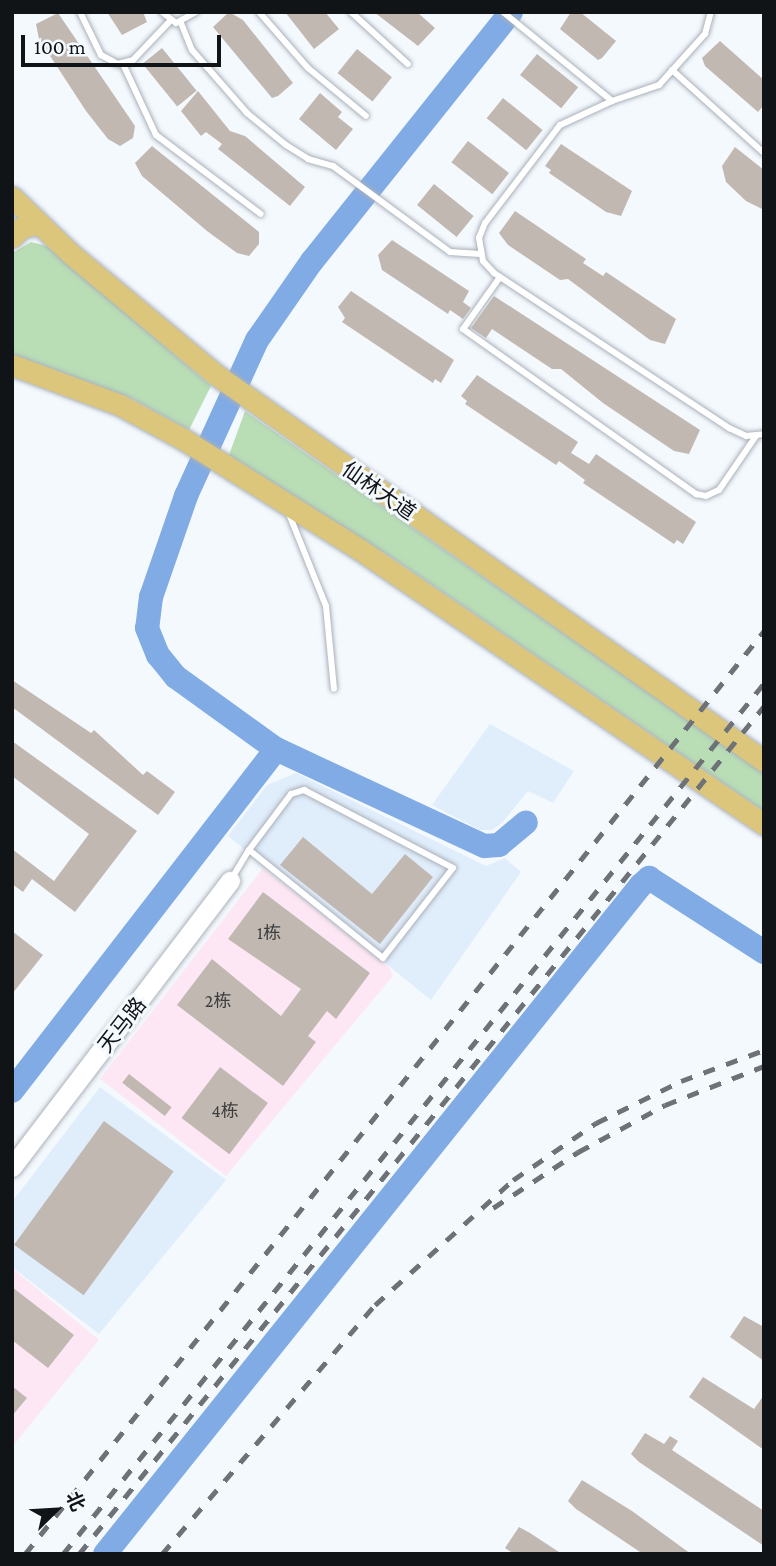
<!DOCTYPE html>
<html>
<head>
<meta charset="utf-8">
<style>
	body { margin:0 }
	#map { position:relative; width:776px; height:1566px; overflow:hidden; background:#f4f9fe; font-family:"Crimson Pro","Noto Sans SC",serif }
	div>[style] { position:absolute }
	[style*='--x'] { left:calc(var(--x)*1px); top:calc(var(--y)*1px); width:calc(var(--w)*1px); rotate:calc(var(--a)*1deg) }
	.commercial>* { inset:0; background:#fee7f4 }
	.built>* { inset:0; background:#e0edfb }
	.green>* { inset:0; background:#b9deb6 }
	.river>* { height:24px; margin:-12px; padding:0 12px; transform-origin:12px; border-radius:12px; background:#81abe5 }
	.building>* { inset:0; background:#c1b8b1; transform-origin:0 0 }
	.roads { filter:drop-shadow(0 0 2px #aab1b9) drop-shadow(0 0 2px #aab1b9) }
	.lane>* { height:6px; margin:-3px; padding:0 3px; transform-origin:3px; border-radius:3px; background:#fff }
	.secondary>* { height:19px; margin:-9.5px; padding:0 9.5px; transform-origin:9.5px; border-radius:9.5px; background:#fff }
	.primary>* { height:21px; margin:-10.5px; padding:0 10.5px; transform-origin:10.5px; border-radius:10.5px; background:#dcc67c }
	.rail>* { height:4.5px; margin-top:-2.25px; transform-origin:0; background:repeating-linear-gradient(90deg,#6e7276 0 12px,transparent 0 24px) }
	span { translate:-50% -50%; white-space:nowrap; text-align:center; line-height:1.15; -webkit-text-stroke:6px #f4f9fe; paint-order:stroke }
	.number-label { font-size:18px; color:#3d3d3e }
	.number-label span { -webkit-text-stroke-width:0 }
	.street-label { font-size:21px; color:#111417 }
	.frame { position:absolute; inset:0; border:14px solid #111417; pointer-events:none }
	.north { position:absolute; left:21px; top:1475px; width:70px; height:70px; -webkit-text-stroke:5px #f4f9fe; paint-order:stroke; rotate:66deg; font-size:19px; font-weight:700; line-height:28px; text-align:center; color:#111417 }
	.north::after { content:''; display:block; margin:auto; width:24px; height:32px; background:#111417; clip-path:polygon(50% 0,100% 100%,50% 72%,0 100%) }
	.scale { position:absolute; left:21px; top:35px; width:200px; height:32px; box-sizing:border-box; border:4px solid #111417; border-top:0; padding-left:9px; font-size:21px; line-height:24px; white-space:nowrap; color:#111417; -webkit-text-stroke:5px #f4f9fe; paint-order:stroke }
</style>
</head>
<body>
<div id="map">
	<div class="commercial">
		<div style="clip-path:polygon(263px 868px,389px 967px,393px 976px,226px 1176px,100px 1079px)"></div>
		<div style="clip-path:polygon(12px 1268px,99px 1340px,12px 1447px)"></div>
	</div>
	<div class="built">
		<div style="clip-path:polygon(490px 724px,574px 771px,553px 803px,528px 791px,502px 823px,492px 830px,480px 830px,432px 805px)"></div>
		<div style="clip-path:polygon(296px 773px,486px 866px,505px 858px,521px 872px,431px 1000px,228px 836px,267px 785px)"></div>
		<div style="clip-path:polygon(100px 1087px,226px 1180px,99px 1334px,12px 1267px,12px 1202px)"></div>
	</div>
	<div class="green">
		<div style="clip-path:polygon(31px 242px,47px 246px,211px 386px,189px 430px,131px 398px,12px 354px,12px 253px)"></div>
		<div style="clip-path:polygon(245px 411px,764px 773px,764px 811px,394px 559px,229px 455px)"></div>
	</div>
	<div class="river">
		<div style="--x:511;--y:12;--w:319;--a:128.6"></div>
		<div style="--x:312;--y:261;--w:96;--a:124.8"></div>
		<div style="--x:257;--y:340;--w:171;--a:114.5"></div>
		<div style="--x:186;--y:496;--w:107;--a:109.1"></div>
		<div style="--x:151;--y:597;--w:31;--a:97"></div>
		<div style="--x:147;--y:628;--w:29;--a:68"></div>
		<div style="--x:158;--y:655;--w:28;--a:51"></div>
		<div style="--x:176;--y:677;--w:123;--a:35.8"></div>
		<div style="--x:276;--y:749;--w:230;--a:25"></div>
		<div style="--x:484;--y:846;--w:15;--a:-4"></div>
		<div style="--x:499;--y:845;--w:35;--a:-40"></div>
		<div style="--x:12;--y:1091;--w:432;--a:-52.3"></div>
		<div style="--x:105;--y:1554;--w:857;--a:-51.3"></div>
		<div style="--x:641;--y:885;--w:11;--a:-41"></div>
		<div style="--x:649;--y:878;--w:137;--a:32.8"></div>
	</div>
	<div class="building">
		<div style="clip-path:polygon(107px 12px,143px 12px,147px 22px,122px 35px)"></div>
		<div style="clip-path:polygon(229px 12px,243px 20px,293px 83px,278px 96px,272px 98px,213px 27px)"></div>
		<div style="clip-path:polygon(285px 12px,325px 12px,339px 29px,314px 49px)"></div>
		<div style="clip-path:polygon(374px 12px,417px 12px,435px 28px,418px 46px)"></div>
		<div style="clip-path:polygon(571px 12px,580px 12px,616px 41px,602px 58px,598px 60px,560px 29px)"></div>
		<div style="clip-path:polygon(58px 13px,135px 126px,133px 138px,120px 146px,108px 139px,86px 111px,39px 39px,36px 24px)"></div>
		<div style="clip-path:polygon(720px 41px,764px 80px,764px 105px,758px 112px,705px 66px,702px 58px)"></div>
		<div style="left:162px;top:48px;width:55px;height:25px;rotate:51deg"></div>
		<div style="left:357px;top:49px;width:45px;height:31px;rotate:39deg"></div>
		<div style="left:537px;top:54px;width:53px;height:27px;rotate:39deg"></div>
		<div style="clip-path:polygon(198px 91px,230px 131px,245px 136px,305px 187px,290px 206px,218px 149px,222px 144px,206px 132px,201px 136px,181px 111px)"></div>
		<div style="clip-path:polygon(320px 93px,342px 112px,338px 117px,353px 129px,336px 150px,299px 119px)"></div>
		<div style="left:503px;top:98px;width:51px;height:26px;rotate:39deg"></div>
		<div style="left:468px;top:141px;width:52px;height:27px;rotate:38deg"></div>
		<div style="clip-path:polygon(561px 144px,632px 191px,621px 216px,606px 212px,549px 173px,551px 170px,545px 166px)"></div>
		<div style="clip-path:polygon(152px 146px,259px 232px,259px 244px,249px 256px,237px 253px,207px 231px,142px 176px,135px 163px)"></div>
		<div style="clip-path:polygon(735px 147px,764px 170px,764px 210px,746px 201px,726px 182px,722px 166px)"></div>
		<div style="left:434px;top:184px;width:51px;height:27px;rotate:39deg"></div>
		<div style="clip-path:polygon(515px 211px,586px 259px,583px 263px,603px 276px,606px 272px,676px 319px,665px 344px,650px 340px,568px 279px,560px 280px,508px 245px,499px 233px)"></div>
		<div style="clip-path:polygon(392px 240px,469px 291px,463px 302px,471px 308px,463px 319px,450px 310px,448px 314px,382px 270px,378px 255px)"></div>
		<div style="clip-path:polygon(351px 291px,454px 360px,441px 383px,435px 379px,433px 383px,342px 322px,345px 318px,338px 307px)"></div>
		<div style="clip-path:polygon(494px 296px,700px 430px,689px 454px,674px 451px,603px 403px,561px 369px,552px 369px,492px 329px,486px 338px,471px 328px)"></div>
		<div style="clip-path:polygon(477px 375px,578px 442px,571px 453px,589px 464px,596px 454px,696px 522px,683px 544px,677px 540px,674px 544px,583px 483px,585px 480px,559px 461px,556px 465px,465px 404px,467px 401px,461px 396px)"></div>
		<div style="clip-path:polygon(12px 680px,91px 733px,94px 730px,143px 775px,147px 771px,175px 792px,158px 815px,12px 707px)"></div>
		<div style="clip-path:polygon(12px 741px,137px 831px,75px 912px,32px 879px,23px 892px,12px 884px,12px 849px,54px 881px,89px 834px,12px 776px)"></div>
		<div style="clip-path:polygon(303px 837px,372px 894px,405px 854px,433px 877px,380px 944px,280px 865px)"></div>
		<div style="clip-path:polygon(263px 892px,370px 973px,336px 1019px,327px 1011px,308px 1036px,316px 1042px,283px 1086px,177px 1005px,212px 959px,281px 1016px,301px 989px,228px 939px)"></div>
		<div style="clip-path:polygon(12px 931px,43px 955px,12px 994px)"></div>
		<div style="left:220px;top:1067px;width:60px;height:64px;rotate:37deg"></div>
		<div style="left:129px;top:1074px;width:54px;height:11px;rotate:38deg"></div>
		<div style="left:104px;top:1121px;width:86px;height:153px;rotate:36deg"></div>
		<div style="clip-path:polygon(12px 1287px,74px 1335px,48px 1368px,12px 1340px)"></div>
		<div style="clip-path:polygon(744px 1316px,764px 1327px,764px 1361px,730px 1337px)"></div>
		<div style="clip-path:polygon(703px 1377px,754px 1409px,764px 1395px,764px 1450px,689px 1397px)"></div>
		<div style="clip-path:polygon(12px 1386px,27px 1398px,12px 1416px)"></div>
		<div style="clip-path:polygon(645px 1433px,664px 1444px,670px 1436px,678px 1441px,672px 1450px,764px 1511px,764px 1546px,639px 1462px,631px 1454px)"></div>
		<div style="clip-path:polygon(582px 1480px,632px 1511px,691px 1554px,643px 1554px,576px 1509px,568px 1501px)"></div>
		<div style="clip-path:polygon(519px 1527px,530px 1533px,562px 1554px,514px 1554px,505px 1548px)"></div>
	</div>
	<div class="roads">
		<div class="lane">
			<div style="--x:80;--y:12;--w:48;--a:64"></div>
			<div style="--x:101;--y:55;--w:19;--a:28"></div>
			<div style="--x:118;--y:64;--w:16;--a:-15"></div>
			<div style="--x:133;--y:60;--w:54;--a:-46.5"></div>
			<div style="--x:162;--y:12;--w:18;--a:38"></div>
			<div style="--x:176;--y:23;--w:23;--a:-29"></div>
			<div style="--x:259;--y:12;--w:74;--a:48.8"></div>
			<div style="--x:308;--y:68;--w:75;--a:39.6"></div>
			<div style="--x:351;--y:12;--w:77;--a:42.4"></div>
			<div style="--x:503;--y:12;--w:141;--a:39.2"></div>
			<div style="--x:612;--y:101;--w:50;--a:-18.8"></div>
			<div style="--x:659;--y:85;--w:69;--a:-48"></div>
			<div style="--x:705;--y:34;--w:23;--a:-75"></div>
			<div style="--x:181;--y:23;--w:29;--a:68"></div>
			<div style="--x:192;--y:50;--w:84;--a:48.9"></div>
			<div style="--x:247;--y:113;--w:50;--a:39.4"></div>
			<div style="--x:286;--y:145;--w:26;--a:32"></div>
			<div style="--x:308;--y:159;--w:26;--a:16"></div>
			<div style="--x:333;--y:166;--w:145;--a:36.3"></div>
			<div style="--x:450;--y:252;--w:30;--a:4"></div>
			<div style="--x:123;--y:64;--w:78;--a:65.1"></div>
			<div style="--x:156;--y:135;--w:131;--a:37"></div>
			<div style="--x:672;--y:70;--w:124;--a:42.1"></div>
			<div style="--x:612;--y:101;--w:57;--a:155.2"></div>
			<div style="--x:560;--y:125;--w:123;--a:127.4"></div>
			<div style="--x:485;--y:223;--w:16;--a:112"></div>
			<div style="--x:479;--y:238;--w:23;--a:80"></div>
			<div style="--x:483;--y:261;--w:16;--a:47"></div>
			<div style="--x:494;--y:273;--w:282;--a:33.4"></div>
			<div style="--x:729;--y:428;--w:19;--a:25"></div>
			<div style="--x:746;--y:436;--w:18;--a:-6"></div>
			<div style="--x:500;--y:277;--w:64;--a:125.4"></div>
			<div style="--x:463;--y:329;--w:286;--a:35.3"></div>
			<div style="--x:696;--y:494;--w:10;--a:11"></div>
			<div style="--x:706;--y:496;--w:14;--a:-25"></div>
			<div style="--x:719;--y:490;--w:65;--a:-55.6"></div>
			<div style="--x:289;--y:514;--w:99;--a:68.1"></div>
			<div style="--x:326;--y:606;--w:83;--a:84.5"></div>
			<div style="--x:304;--y:790;--w:168;--a:27.6"></div>
			<div style="--x:453;--y:868;--w:114;--a:127.9"></div>
			<div style="--x:383;--y:958;--w:172;--a:-141.1"></div>
			<div style="--x:249;--y:850;--w:70;--a:-53.1"></div>
			<div style="--x:291;--y:794;--w:14;--a:-17"></div>
			<div style="--x:232;--y:878;--w:33;--a:-59"></div>
		</div>
		<div class="secondary">
			<div style="--x:12;--y:1167;--w:360;--a:-52.7"></div>
		</div>
		<div class="primary">
			<div style="--x:12;--y:197;--w:82;--a:44"></div>
			<div style="--x:71;--y:254;--w:187;--a:39.8"></div>
			<div style="--x:215;--y:374;--w:672;--a:35.18"></div>
			<div style="--x:12;--y:237;--w:14;--a:-45"></div>
			<div style="--x:22;--y:227;--w:15;--a:-11"></div>
			<div style="--x:12;--y:365;--w:115;--a:20.3"></div>
			<div style="--x:120;--y:405;--w:72;--a:28.4"></div>
			<div style="--x:183;--y:439;--w:208;--a:32"></div>
			<div style="--x:359;--y:549;--w:490;--a:34.2"></div>
		</div>
	</div>
	<div class="rail">
		<div style="--x:493;--y:1208;--w:102;--a:-33.4"></div>
		<div style="--x:578;--y:1152;--w:99;--a:-28.4"></div>
		<div style="--x:665;--y:1105;--w:106;--a:-21.5"></div>
		<div style="--x:25;--y:1554;--w:1182;--a:-51.32"></div>
		<div style="--x:63;--y:1554;--w:1118;--a:-51.17"></div>
		<div style="--x:79;--y:1554;--w:1090;--a:-51.07"></div>
		<div style="--x:162;--y:1554;--w:328;--a:-49.5"></div>
		<div style="--x:375;--y:1305;--w:186;--a:-42.2"></div>
		<div style="--x:513;--y:1180;--w:101;--a:-34.5"></div>
		<div style="--x:596;--y:1123;--w:95;--a:-26.3"></div>
		<div style="--x:681;--y:1081;--w:89;--a:-20.5"></div>
	</div>
	<div class="number-label">
		<span style="left:269px;top:933px">1栋</span>
		<span style="left:218px;top:1001px">2栋</span>
		<span style="left:225px;top:1111px">4栋</span>
	</div>
	<div class="street-label">
		<span style="left:379px;top:491px;rotate:35deg">仙林大道</span>
		<span style="left:122px;top:1025px;rotate:-52deg">天马路</span>
	</div>
	<div class="frame"></div>
	<div class="north">北</div>
	<div class="scale">100 m</div>
</div>
</body>
</html>
